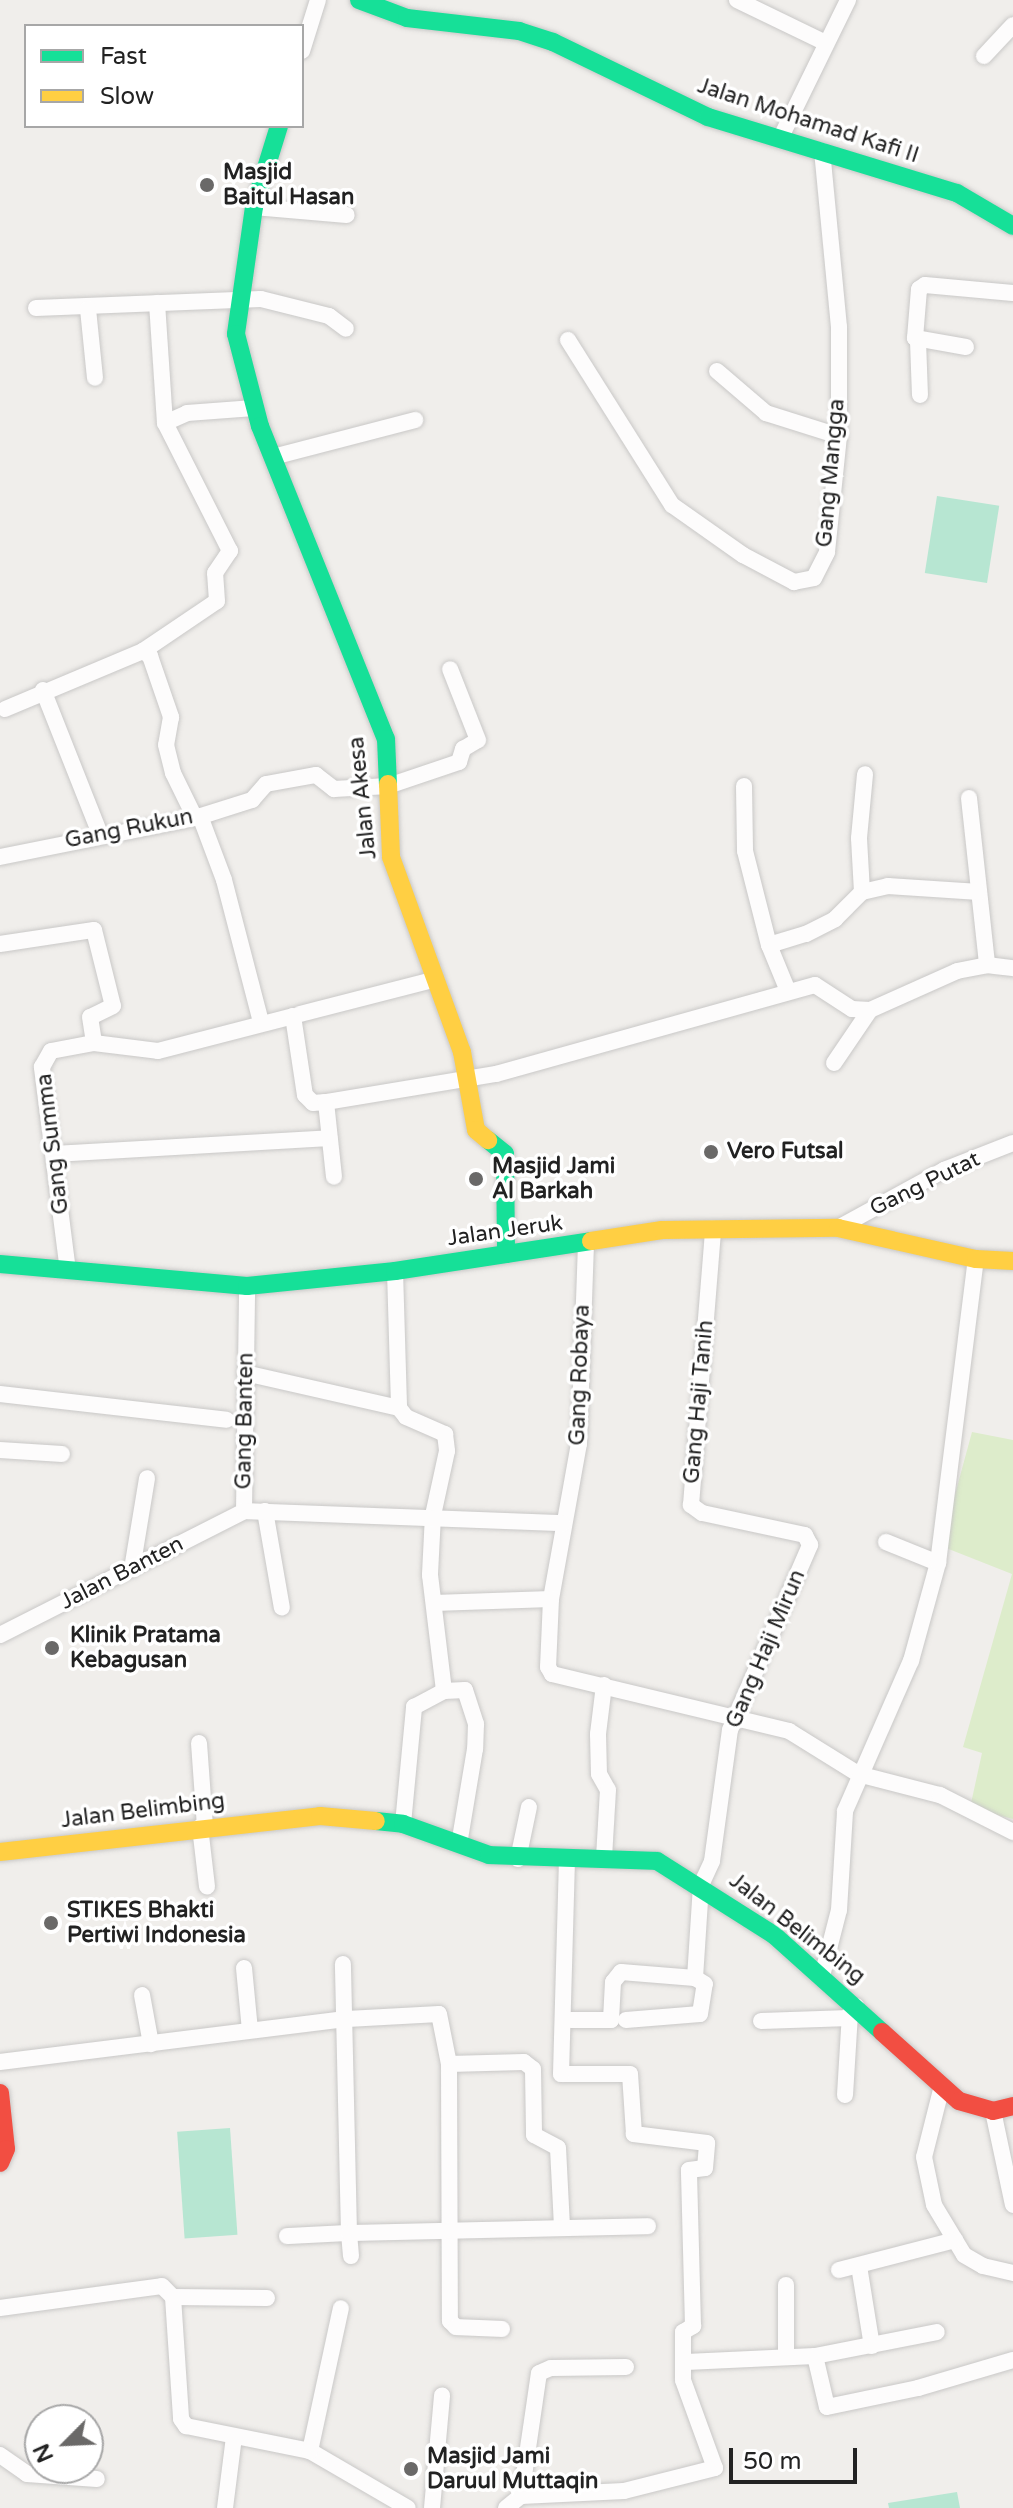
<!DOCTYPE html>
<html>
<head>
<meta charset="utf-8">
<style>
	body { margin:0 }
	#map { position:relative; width:1013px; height:2508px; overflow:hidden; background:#f0eeeb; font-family:"Varela Round",sans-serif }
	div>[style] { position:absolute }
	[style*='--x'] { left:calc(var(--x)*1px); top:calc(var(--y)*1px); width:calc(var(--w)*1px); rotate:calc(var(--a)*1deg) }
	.grass>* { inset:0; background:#ddeccb }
	.pitch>* { inset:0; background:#b7e6d2; transform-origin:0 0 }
	.roads { filter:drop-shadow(0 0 2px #c9c8c7) drop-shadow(0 0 2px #c9c8c7) }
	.street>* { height:16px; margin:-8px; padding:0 8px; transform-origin:8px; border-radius:8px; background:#fdfcfc }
	.fast>* { height:18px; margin:-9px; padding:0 9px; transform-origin:9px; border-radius:9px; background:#16e098 }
	.slow>* { height:18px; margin:-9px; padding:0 9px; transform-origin:9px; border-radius:9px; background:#ffcf43 }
	.jam>* { height:18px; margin:-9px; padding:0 9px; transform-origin:9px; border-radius:9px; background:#f24e42 }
	.dots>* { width:22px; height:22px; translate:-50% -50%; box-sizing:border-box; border:4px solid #fff; border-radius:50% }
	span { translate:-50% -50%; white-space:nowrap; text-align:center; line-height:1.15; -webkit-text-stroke:7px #fff; paint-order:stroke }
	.street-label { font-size:22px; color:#222 }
	.poi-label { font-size:22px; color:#222; font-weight:700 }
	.left { translate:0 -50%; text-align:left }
	.legend { position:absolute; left:24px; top:24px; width:280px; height:104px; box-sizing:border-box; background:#fff; border:2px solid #a7a7a7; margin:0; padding:10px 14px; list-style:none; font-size:24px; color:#222 }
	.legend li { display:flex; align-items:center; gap:16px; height:40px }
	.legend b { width:40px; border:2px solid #a7a7a7 }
	.north { position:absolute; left:24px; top:2404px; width:80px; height:80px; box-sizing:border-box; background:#fff; border:2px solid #a7a7a7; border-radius:50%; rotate:246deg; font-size:22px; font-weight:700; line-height:32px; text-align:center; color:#222 }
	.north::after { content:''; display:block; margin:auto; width:28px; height:36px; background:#6a6968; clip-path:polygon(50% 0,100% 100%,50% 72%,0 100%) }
	.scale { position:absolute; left:729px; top:2448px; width:128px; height:36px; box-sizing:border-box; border:4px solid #222; border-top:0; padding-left:10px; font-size:24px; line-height:28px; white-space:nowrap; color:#222; -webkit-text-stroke:6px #fff; paint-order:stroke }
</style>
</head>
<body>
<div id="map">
	<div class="grass">
		<div style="clip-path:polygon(972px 1432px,1013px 1440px,1013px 1819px,970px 1808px,982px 1753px,963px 1747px,1012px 1574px,941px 1546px)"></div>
	</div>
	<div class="pitch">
		<div style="left:937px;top:496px;width:63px;height:78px;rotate:9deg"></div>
		<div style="left:230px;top:2128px;width:107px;height:53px;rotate:86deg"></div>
		<div style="clip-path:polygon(957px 2492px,960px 2508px,889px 2508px,888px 2503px)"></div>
	</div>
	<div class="roads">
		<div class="street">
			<div style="--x:737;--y:0;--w:99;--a:25.8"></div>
			<div style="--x:302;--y:51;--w:53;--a:-72.6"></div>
			<div style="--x:984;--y:56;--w:42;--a:-46.9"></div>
			<div style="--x:780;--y:139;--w:155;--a:-63.9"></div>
			<div style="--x:254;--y:207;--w:93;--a:4.9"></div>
			<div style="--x:157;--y:303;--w:120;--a:86.2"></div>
			<div style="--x:36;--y:308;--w:225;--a:-2.3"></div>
			<div style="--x:261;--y:299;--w:70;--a:14"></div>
			<div style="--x:329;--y:316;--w:21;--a:37"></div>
			<div style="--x:88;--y:309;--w:69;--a:84.2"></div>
			<div style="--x:568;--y:340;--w:195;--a:57.8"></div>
			<div style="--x:672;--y:505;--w:87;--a:35.2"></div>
			<div style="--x:743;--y:555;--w:58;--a:27.9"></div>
			<div style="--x:794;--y:582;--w:20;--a:-11"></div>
			<div style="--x:814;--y:578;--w:29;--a:-63"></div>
			<div style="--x:827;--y:552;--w:117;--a:-84.1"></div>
			<div style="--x:839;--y:436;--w:109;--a:-90"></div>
			<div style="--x:839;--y:327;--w:177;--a:-95.5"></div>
			<div style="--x:918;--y:341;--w:54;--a:87.9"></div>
			<div style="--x:966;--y:347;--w:52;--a:-170"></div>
			<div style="--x:915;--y:338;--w:49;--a:-85.3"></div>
			<div style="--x:919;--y:289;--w:7;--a:-34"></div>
			<div style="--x:925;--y:285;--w:88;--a:5.2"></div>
			<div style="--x:717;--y:371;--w:65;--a:40.6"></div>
			<div style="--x:766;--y:413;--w:77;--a:17.5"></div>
			<div style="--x:273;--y:457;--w:147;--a:-14.6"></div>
			<div style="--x:143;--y:651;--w:89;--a:-34"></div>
			<div style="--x:217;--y:601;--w:28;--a:-94"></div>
			<div style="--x:215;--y:573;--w:27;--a:-56"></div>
			<div style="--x:230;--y:551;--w:144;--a:-116.9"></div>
			<div style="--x:165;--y:423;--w:24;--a:-24"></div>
			<div style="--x:187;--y:413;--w:67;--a:-4.3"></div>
			<div style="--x:43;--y:690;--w:155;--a:68.4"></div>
			<div style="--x:5;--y:709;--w:150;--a:-22.8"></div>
			<div style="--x:143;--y:651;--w:9;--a:36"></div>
			<div style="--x:150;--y:656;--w:65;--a:71"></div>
			<div style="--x:171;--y:717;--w:28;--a:100"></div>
			<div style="--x:166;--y:745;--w:29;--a:76"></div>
			<div style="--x:173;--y:773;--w:50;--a:63.9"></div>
			<div style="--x:744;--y:786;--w:65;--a:89.1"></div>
			<div style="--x:745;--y:851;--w:97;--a:75.7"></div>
			<div style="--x:769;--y:945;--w:50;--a:67.6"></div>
			<div style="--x:969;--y:798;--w:168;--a:83.8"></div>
			<div style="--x:200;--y:816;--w:68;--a:69.4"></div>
			<div style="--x:224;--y:880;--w:147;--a:75.4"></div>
			<div style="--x:0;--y:857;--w:199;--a:-11.3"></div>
			<div style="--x:195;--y:818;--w:60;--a:-17.5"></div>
			<div style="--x:252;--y:800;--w:21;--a:-49"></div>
			<div style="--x:266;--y:784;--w:51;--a:-10.2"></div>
			<div style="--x:316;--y:775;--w:23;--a:38"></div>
			<div style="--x:334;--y:789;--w:54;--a:-3.2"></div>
			<div style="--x:388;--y:786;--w:75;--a:-18.7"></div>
			<div style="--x:459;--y:762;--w:14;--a:-73"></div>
			<div style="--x:463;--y:749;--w:17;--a:-31"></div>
			<div style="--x:478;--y:740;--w:76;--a:-111.5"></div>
			<div style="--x:862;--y:892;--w:54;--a:-93.2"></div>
			<div style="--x:859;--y:838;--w:64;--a:-84.6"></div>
			<div style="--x:0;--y:944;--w:95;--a:-8.5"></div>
			<div style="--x:94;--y:930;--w:78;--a:76"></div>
			<div style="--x:113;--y:1006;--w:25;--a:154"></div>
			<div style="--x:90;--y:1017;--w:26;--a:81"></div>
			<div style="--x:769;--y:945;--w:39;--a:-17"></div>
			<div style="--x:806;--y:934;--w:33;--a:-27"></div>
			<div style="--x:835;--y:919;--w:38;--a:-45"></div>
			<div style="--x:862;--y:892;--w:27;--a:-13"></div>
			<div style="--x:888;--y:886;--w:91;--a:3.8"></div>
			<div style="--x:300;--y:1014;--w:140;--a:-14.4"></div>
			<div style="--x:834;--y:1063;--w:64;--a:-55.8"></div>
			<div style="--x:326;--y:1102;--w:172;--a:-9.4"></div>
			<div style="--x:496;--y:1074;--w:331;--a:-15.6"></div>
			<div style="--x:815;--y:985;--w:44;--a:33"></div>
			<div style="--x:852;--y:1009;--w:18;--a:3"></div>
			<div style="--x:870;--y:1010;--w:95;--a:-24.1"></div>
			<div style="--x:957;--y:971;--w:31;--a:-11"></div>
			<div style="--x:987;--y:965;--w:26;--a:7"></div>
			<div style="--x:54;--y:1154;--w:276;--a:-3.3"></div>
			<div style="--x:838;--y:1228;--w:121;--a:-28.7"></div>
			<div style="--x:944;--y:1170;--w:74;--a:-21.4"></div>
			<div style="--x:68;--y:1271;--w:206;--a:-97.3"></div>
			<div style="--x:42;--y:1067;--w:18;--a:-61"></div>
			<div style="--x:51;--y:1051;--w:44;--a:-10.5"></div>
			<div style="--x:94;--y:1043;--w:64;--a:7.1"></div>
			<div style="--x:158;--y:1051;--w:139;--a:-14.5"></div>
			<div style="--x:293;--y:1016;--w:80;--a:81.4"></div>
			<div style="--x:305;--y:1095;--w:11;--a:45"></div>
			<div style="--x:313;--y:1103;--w:13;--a:-4"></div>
			<div style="--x:326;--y:1102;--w:75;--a:83.9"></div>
			<div style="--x:395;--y:1271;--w:137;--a:88.3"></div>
			<div style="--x:399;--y:1408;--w:11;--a:52"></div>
			<div style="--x:406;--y:1417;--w:43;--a:23.6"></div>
			<div style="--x:445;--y:1434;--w:17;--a:83"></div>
			<div style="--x:447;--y:1451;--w:66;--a:102.3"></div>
			<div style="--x:433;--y:1515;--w:60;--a:92.9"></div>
			<div style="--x:430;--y:1575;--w:117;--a:83.1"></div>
			<div style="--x:245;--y:1373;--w:158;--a:12.8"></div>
			<div style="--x:0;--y:1394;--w:228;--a:6.5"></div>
			<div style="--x:0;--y:1450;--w:62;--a:3.7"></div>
			<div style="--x:244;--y:1511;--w:225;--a:-89.2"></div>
			<div style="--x:265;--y:1511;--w:98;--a:80.1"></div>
			<div style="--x:886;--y:1542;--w:56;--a:22"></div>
			<div style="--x:132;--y:1569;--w:92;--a:-80.6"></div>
			<div style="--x:551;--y:1599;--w:158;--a:-79.8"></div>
			<div style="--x:579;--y:1444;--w:200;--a:-88"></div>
			<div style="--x:434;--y:1603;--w:117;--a:-2"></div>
			<div style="--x:551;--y:1599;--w:68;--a:92.5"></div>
			<div style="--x:548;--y:1667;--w:8;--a:60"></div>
			<div style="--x:552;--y:1674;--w:244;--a:13.5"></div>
			<div style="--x:789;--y:1731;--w:81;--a:31.9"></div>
			<div style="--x:858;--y:1774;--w:85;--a:14.4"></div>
			<div style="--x:940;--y:1795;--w:82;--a:26.9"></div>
			<div style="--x:0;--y:1635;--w:274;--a:-26.9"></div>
			<div style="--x:244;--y:1511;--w:319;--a:2.2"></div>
			<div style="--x:604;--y:1685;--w:49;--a:97"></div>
			<div style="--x:598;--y:1734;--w:40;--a:88.6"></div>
			<div style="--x:599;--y:1774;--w:18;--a:61"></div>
			<div style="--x:608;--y:1790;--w:68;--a:93.4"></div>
			<div style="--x:199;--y:1743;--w:84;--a:85.9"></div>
			<div style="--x:403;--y:1824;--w:118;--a:-84.6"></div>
			<div style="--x:414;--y:1707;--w:34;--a:-28"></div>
			<div style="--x:444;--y:1691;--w:21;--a:-3"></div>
			<div style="--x:465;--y:1690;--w:36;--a:72"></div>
			<div style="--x:476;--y:1724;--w:25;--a:92"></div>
			<div style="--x:475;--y:1749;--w:97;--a:99.5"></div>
			<div style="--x:200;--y:1827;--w:60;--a:83.3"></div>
			<div style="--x:518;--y:1859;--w:53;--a:-78.1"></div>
			<div style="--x:244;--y:1968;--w:62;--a:84.5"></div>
			<div style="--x:822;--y:1976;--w:68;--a:-75.6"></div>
			<div style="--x:839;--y:1910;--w:99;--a:-86.5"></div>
			<div style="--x:845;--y:1811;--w:164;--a:-66.3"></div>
			<div style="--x:911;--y:1661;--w:102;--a:-74.6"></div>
			<div style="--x:938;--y:1563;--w:306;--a:-82.9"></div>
			<div style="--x:142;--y:1995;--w:50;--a:79.6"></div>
			<div style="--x:571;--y:2020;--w:40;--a:0"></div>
			<div style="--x:611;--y:2020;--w:38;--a:-87"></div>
			<div style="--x:613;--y:1982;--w:13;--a:-51"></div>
			<div style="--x:621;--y:1972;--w:74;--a:4.6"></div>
			<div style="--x:695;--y:1978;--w:93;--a:-86.3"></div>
			<div style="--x:701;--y:1885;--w:26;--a:-65"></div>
			<div style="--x:712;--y:1861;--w:132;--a:-82.2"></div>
			<div style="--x:730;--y:1730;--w:202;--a:-66.6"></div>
			<div style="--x:810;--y:1545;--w:11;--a:-117"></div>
			<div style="--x:805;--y:1535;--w:105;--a:-167.9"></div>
			<div style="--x:702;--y:1513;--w:14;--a:-144"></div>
			<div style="--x:691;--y:1505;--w:277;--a:-85.4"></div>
			<div style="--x:626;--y:2020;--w:74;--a:-4.6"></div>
			<div style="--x:700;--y:2014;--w:30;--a:-81"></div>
			<div style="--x:705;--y:1984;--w:12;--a:-149"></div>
			<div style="--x:761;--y:2021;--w:89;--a:-1.9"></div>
			<div style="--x:0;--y:2062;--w:350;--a:-7.1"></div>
			<div style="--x:347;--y:2019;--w:92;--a:-3.1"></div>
			<div style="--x:439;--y:2014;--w:51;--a:78.7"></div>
			<div style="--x:449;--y:2064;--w:257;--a:89.8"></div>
			<div style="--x:450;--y:2321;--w:8;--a:45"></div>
			<div style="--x:456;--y:2327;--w:46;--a:2.5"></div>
			<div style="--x:449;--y:2064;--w:75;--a:-1.5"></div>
			<div style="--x:524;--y:2062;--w:11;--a:38"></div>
			<div style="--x:533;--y:2069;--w:66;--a:89.1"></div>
			<div style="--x:534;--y:2135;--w:27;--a:28"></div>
			<div style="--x:558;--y:2148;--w:80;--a:87.1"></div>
			<div style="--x:942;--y:2086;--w:73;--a:104.2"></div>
			<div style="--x:924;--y:2157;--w:49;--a:78.2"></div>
			<div style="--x:934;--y:2205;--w:58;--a:59"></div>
			<div style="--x:964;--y:2255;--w:22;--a:30"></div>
			<div style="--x:983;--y:2266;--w:31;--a:13"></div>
			<div style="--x:845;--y:2095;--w:81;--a:-86.5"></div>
			<div style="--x:850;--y:2014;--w:10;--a:-53"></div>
			<div style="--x:993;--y:2111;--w:96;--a:78"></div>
			<div style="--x:287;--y:2236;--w:62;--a:-2.8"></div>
			<div style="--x:349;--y:2233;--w:269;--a:-91.3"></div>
			<div style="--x:351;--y:2256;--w:23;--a:-95"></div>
			<div style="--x:349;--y:2233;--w:299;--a:-1.3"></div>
			<div style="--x:859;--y:2266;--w:81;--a:80.8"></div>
			<div style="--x:839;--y:2270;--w:120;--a:-14.5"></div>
			<div style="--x:786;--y:2285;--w:70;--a:90"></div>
			<div style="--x:173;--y:2297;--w:94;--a:0.6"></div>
			<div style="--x:0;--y:2308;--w:163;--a:-7.7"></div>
			<div style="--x:162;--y:2286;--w:16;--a:45"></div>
			<div style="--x:173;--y:2297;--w:122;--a:86.2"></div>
			<div style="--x:181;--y:2419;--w:9;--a:54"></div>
			<div style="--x:186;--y:2426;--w:126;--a:11.4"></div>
			<div style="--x:310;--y:2451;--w:113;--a:30.2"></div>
			<div style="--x:815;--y:2356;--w:124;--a:-11.1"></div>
			<div style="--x:686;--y:2362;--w:129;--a:-2.7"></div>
			<div style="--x:815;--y:2356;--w:52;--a:76.8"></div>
			<div style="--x:827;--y:2407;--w:93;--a:-11.8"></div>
			<div style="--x:918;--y:2388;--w:99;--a:-16.4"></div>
			<div style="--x:310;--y:2451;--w:146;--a:-77.8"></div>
			<div style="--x:0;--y:2455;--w:33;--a:35"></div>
			<div style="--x:27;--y:2474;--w:70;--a:4.1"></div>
			<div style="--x:521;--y:2496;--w:103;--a:-2.8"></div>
			<div style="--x:624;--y:2491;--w:94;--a:-14.2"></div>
			<div style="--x:715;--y:2468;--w:94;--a:-110"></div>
			<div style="--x:683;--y:2380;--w:48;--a:-90"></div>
			<div style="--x:683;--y:2332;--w:12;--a:-31"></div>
			<div style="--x:693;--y:2326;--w:156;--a:-91.5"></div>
			<div style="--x:689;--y:2170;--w:16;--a:-7"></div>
			<div style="--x:705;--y:2168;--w:25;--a:-85"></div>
			<div style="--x:707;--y:2143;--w:74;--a:-173"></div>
			<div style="--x:634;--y:2134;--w:60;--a:-93.8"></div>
			<div style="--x:630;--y:2074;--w:69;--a:180"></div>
			<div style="--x:561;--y:2074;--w:215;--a:-88.4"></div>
			<div style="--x:521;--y:2496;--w:124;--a:-81.7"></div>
			<div style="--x:539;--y:2373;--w:13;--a:-23"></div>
			<div style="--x:551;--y:2368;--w:75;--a:-0.8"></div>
			<div style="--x:225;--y:2508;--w:72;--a:-82.8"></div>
			<div style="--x:432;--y:2508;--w:113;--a:-84.9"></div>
			<div style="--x:506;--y:2508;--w:19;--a:-39"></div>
		</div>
		<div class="fast">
			<div style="--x:359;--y:0;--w:51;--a:20.6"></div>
			<div style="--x:407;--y:18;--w:113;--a:6.6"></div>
			<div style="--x:519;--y:31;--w:36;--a:18"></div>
			<div style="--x:553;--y:42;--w:172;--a:25.8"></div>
			<div style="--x:708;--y:117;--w:260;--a:17"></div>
			<div style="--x:957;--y:193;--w:65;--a:30.5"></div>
			<div style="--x:279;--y:126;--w:85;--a:107.2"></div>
			<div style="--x:254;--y:207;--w:128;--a:98.1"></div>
			<div style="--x:236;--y:334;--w:95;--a:75.4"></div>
			<div style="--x:260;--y:426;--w:337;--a:68.1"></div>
			<div style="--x:386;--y:739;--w:45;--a:87.5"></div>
			<div style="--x:488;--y:1140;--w:22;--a:39"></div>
			<div style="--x:505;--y:1154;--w:100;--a:89.4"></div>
			<div style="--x:0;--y:1264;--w:248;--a:5.1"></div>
			<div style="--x:247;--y:1286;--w:149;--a:-5.8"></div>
			<div style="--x:395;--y:1271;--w:198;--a:-8.7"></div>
			<div style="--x:376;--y:1821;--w:27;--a:6"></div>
			<div style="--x:403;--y:1824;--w:91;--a:19.8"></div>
			<div style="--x:489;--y:1855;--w:168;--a:2"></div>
			<div style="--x:657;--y:1861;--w:138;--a:32.3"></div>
			<div style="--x:774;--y:1935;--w:145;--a:41.9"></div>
		</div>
		<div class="slow">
			<div style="--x:388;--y:784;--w:73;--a:87.6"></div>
			<div style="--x:391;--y:857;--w:208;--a:70"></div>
			<div style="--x:462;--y:1052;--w:79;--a:79.8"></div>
			<div style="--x:476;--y:1130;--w:16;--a:40"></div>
			<div style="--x:591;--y:1241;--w:72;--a:-8.8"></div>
			<div style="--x:662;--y:1230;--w:176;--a:-0.7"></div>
			<div style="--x:838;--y:1228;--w:141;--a:12.7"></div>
			<div style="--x:976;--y:1259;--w:37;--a:3"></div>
			<div style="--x:0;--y:1852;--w:322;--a:-6.4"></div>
			<div style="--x:320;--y:1816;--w:56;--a:5.1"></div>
		</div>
		<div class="jam">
			<div style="--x:882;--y:2032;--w:103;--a:41.9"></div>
			<div style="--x:959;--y:2101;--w:35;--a:16"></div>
			<div style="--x:993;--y:2111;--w:21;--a:-14"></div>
			<div style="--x:0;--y:2093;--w:56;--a:83.9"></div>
			<div style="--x:6;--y:2149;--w:15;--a:113"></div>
		</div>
	</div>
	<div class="dots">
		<div style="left:207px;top:185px;background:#6a6968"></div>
		<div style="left:711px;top:1152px;background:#6a6968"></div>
		<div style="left:476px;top:1179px;background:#6a6968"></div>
		<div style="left:52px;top:1648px;background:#6a6968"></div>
		<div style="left:51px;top:1923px;background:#6a6968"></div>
		<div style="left:411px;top:2469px;background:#6a6968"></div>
	</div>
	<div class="street-label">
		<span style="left:808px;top:121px;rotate:18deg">Jalan Mohamad Kafi II</span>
		<span style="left:831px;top:473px;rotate:-85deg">Gang Mangga</span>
		<span style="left:363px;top:798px;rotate:-96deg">Jalan Akesa</span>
		<span style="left:129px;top:829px;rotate:-11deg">Gang Rukun</span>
		<span style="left:53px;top:1144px;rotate:-97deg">Gang Summa</span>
		<span style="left:925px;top:1184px;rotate:-26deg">Gang Putat</span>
		<span style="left:505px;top:1231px;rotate:-8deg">Jalan Jeruk</span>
		<span style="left:580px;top:1375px;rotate:-88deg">Gang Robaya</span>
		<span style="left:699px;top:1402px;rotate:-85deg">Gang Haji Tanih</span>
		<span style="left:245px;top:1421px;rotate:-89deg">Gang Banten</span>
		<span style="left:122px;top:1573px;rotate:-27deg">Jalan Banten</span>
		<span style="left:766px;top:1649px;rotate:-67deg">Gang Haji Mirun</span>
		<span style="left:143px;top:1811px;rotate:-7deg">Jalan Belimbing</span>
		<span style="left:797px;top:1929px;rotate:38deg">Jalan Belimbing</span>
	</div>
	<div class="poi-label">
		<span class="left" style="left:223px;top:185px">Masjid<br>Baitul Hasan</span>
		<span class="left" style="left:727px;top:1152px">Vero Futsal</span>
		<span class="left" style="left:492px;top:1179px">Masjid Jami<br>Al Barkah</span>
		<span class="left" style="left:70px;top:1648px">Klinik Pratama<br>Kebagusan</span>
		<span class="left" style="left:67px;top:1923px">STIKES Bhakti<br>Pertiwi Indonesia</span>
		<span class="left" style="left:427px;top:2469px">Masjid Jami<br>Daruul Muttaqin</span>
	</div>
	<ul class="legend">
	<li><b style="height:10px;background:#16e098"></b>Fast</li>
	<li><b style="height:10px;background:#ffcf43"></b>Slow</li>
	</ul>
	<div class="north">N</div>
	<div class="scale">50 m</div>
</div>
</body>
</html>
